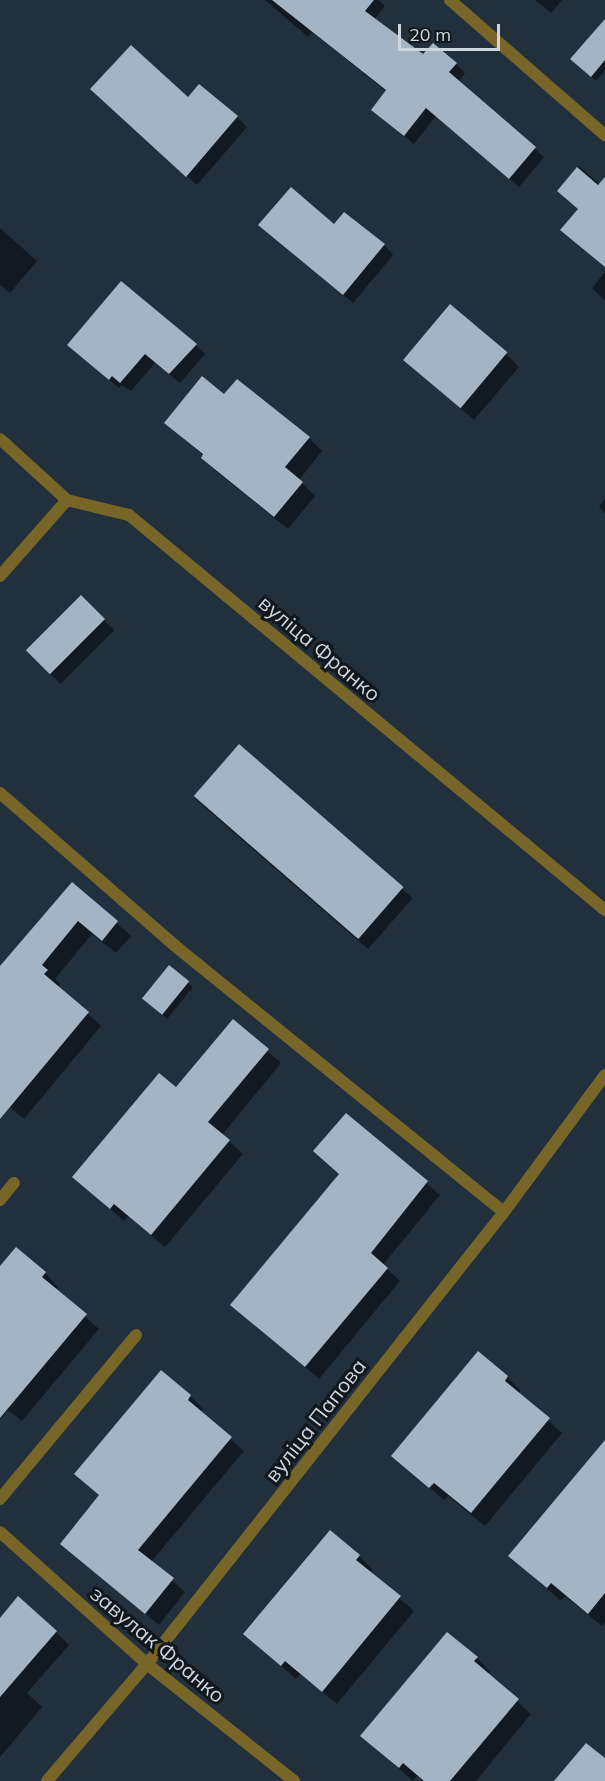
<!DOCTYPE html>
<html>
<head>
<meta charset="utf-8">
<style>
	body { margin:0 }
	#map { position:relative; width:605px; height:1781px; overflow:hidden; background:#22303d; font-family:Mulish,sans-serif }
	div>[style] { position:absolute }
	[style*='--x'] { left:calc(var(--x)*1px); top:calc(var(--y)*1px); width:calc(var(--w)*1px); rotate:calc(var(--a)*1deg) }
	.shadow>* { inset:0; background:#0007; transform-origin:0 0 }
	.building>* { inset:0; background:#a3b4c4; transform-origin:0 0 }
	.lane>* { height:12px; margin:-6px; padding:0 6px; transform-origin:6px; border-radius:6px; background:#786629 }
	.street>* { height:12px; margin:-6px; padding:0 6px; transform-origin:6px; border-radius:6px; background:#786629 }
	span { translate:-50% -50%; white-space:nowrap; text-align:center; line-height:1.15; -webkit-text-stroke:6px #11181d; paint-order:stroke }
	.street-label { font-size:21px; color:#cdd5de }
	.scale { position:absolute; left:398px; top:24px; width:102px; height:27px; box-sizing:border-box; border:3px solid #cdd5de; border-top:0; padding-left:8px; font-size:18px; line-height:21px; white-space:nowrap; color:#cdd5de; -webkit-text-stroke:4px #11181d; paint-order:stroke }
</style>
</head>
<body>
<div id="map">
	<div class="shadow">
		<div style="clip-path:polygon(265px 0,378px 0,385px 6px,374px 20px,423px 56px,456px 64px,465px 73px,458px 82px,544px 157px,519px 187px,436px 116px,414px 144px,373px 110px,387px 92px,312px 32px,308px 37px)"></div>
		<div style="clip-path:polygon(535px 0,562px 0,551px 13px)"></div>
		<div style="clip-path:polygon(605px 36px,605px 71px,596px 81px,577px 64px)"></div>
		<div style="clip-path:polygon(102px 99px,188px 99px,237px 117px,247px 127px,197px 185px)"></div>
		<div style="clip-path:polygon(579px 166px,605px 189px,605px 267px,572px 239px,579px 210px,559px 191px)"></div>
		<div style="clip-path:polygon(334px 226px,384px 245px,393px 255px,353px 303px,270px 234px)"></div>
		<div style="clip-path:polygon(0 228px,37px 261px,10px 293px,0 285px)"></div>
		<div style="clip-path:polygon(605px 272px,605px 301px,592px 288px)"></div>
		<div style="clip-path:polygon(196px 345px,205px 354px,180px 383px,155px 363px,131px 391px,122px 385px,119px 388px,78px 354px)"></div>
		<div style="clip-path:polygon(505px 353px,519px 367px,474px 420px,405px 360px)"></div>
		<div style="clip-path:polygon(166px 423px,309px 438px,322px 451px,299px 480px,315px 496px,288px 529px,216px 471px,202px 458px,204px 456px)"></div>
		<div style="clip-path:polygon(605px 499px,605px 513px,599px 507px)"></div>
		<div style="left:81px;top:597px;width:47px;height:76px;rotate:45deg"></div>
		<div style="left:239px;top:747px;width:230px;height:68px;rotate:41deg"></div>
		<div style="clip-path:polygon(72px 884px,131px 936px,116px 953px,92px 934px,55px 979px,60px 984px,58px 987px,101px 1026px,24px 1119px,0 1099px,0 970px)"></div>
		<div style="clip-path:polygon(169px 967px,193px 987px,167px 1019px,148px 1003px)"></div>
		<div style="clip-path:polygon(233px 1021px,281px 1063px,222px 1135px,243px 1154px,165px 1247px,128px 1216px,124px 1221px,74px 1177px,176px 1089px)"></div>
		<div style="clip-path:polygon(346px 1115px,440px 1195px,383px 1265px,400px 1281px,319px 1379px,245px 1317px,340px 1175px)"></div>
		<div style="clip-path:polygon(0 1268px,45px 1273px,58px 1287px,55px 1290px,99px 1329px,22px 1421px,8px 1410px,0 1419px)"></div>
		<div style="clip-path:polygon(161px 1372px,190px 1396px,203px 1409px,200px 1412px,244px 1451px,151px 1562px,185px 1592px,159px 1625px,75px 1556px,100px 1496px,76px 1474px)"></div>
		<div style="clip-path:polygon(507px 1377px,521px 1391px,518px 1394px,562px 1433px,485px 1526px,448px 1496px,444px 1500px,393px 1456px)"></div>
		<div style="clip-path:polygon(605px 1462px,605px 1623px,602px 1626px,565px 1596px,561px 1601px,510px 1556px)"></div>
		<div style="clip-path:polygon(359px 1556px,373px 1570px,370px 1573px,414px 1611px,337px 1704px,300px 1674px,296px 1679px,245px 1634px)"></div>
		<div style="clip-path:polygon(0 1620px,56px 1632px,69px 1645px,27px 1693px,42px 1707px,0 1757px)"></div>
		<div style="clip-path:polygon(477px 1658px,490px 1672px,488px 1675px,531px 1714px,476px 1781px,423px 1781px,417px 1776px,413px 1781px,362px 1736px)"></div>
	</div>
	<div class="building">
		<div style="clip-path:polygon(272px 0,374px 0,365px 11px,423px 54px,433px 43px,457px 63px,449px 72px,536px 147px,509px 179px,426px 108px,404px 136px,371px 110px,386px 90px)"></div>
		<div style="clip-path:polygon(605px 19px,605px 60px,591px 77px,570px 59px)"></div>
		<div style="clip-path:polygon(131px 45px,188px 97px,199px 84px,238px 116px,186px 177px,90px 89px)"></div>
		<div style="clip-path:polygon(577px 167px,598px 185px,605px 177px,605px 267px,560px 230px,578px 209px,557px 191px)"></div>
		<div style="clip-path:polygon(291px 187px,334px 224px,344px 212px,385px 244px,343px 295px,258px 225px)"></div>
		<div style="clip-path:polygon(121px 281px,197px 344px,169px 374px,145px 354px,120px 383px,112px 376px,109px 380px,67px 345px)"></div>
		<div style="left:450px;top:304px;width:75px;height:73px;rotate:40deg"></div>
		<div style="clip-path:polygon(202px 376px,224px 394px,237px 379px,310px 437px,285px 467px,303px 482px,274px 517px,201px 458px,203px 454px,164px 423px)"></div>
		<div style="left:81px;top:595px;width:34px;height:78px;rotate:45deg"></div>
		<div style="left:239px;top:744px;width:218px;height:69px;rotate:41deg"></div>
		<div style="clip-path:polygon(72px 882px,118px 921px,102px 941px,78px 921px,42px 965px,48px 970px,44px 974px,89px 1012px,0 1119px,0 966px)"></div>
		<div style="left:169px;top:965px;width:26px;height:43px;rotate:39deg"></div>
		<div style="clip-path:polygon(233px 1019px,269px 1049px,208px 1122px,230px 1140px,151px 1235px,114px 1204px,110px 1209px,72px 1177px,159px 1073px,176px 1087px)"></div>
		<div style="clip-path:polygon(346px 1113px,428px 1181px,371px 1253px,388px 1268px,305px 1367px,230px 1305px,339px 1174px,313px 1151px)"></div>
		<div style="clip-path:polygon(16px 1247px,46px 1272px,42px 1277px,87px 1314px,0 1418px,0 1266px)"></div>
		<div style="clip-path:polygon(478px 1351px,508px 1376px,505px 1381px,550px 1418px,471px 1513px,434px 1483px,429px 1488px,391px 1456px)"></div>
		<div style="clip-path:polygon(161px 1370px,191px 1395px,188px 1400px,232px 1437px,138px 1550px,174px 1578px,145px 1614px,60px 1544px,99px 1495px,74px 1474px)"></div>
		<div style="clip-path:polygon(605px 1440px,605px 1593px,588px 1614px,551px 1583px,547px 1588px,508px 1556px)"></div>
		<div style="clip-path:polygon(330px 1530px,360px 1555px,356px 1560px,401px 1596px,322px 1692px,285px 1661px,281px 1666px,243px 1634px)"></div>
		<div style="clip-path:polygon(18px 1596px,57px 1631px,0 1697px,0 1618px)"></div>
		<div style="clip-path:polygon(447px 1632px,478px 1657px,474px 1661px,519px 1699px,450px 1781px,424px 1781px,403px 1763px,399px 1768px,360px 1736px)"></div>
		<div style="clip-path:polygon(586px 1743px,605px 1758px,605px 1781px,554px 1781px)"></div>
	</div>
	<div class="lane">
		<div style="--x:0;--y:1200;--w:22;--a:-51"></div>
		<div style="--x:0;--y:1499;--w:213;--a:-50.3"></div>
	</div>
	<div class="street">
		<div style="--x:450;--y:0;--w:206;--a:41.1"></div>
		<div style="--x:0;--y:439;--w:91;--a:42.3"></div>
		<div style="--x:67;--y:500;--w:64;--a:13.6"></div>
		<div style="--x:129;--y:515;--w:619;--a:39.69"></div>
		<div style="--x:0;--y:576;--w:101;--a:-48.6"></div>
		<div style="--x:0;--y:793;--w:231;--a:41.1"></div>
		<div style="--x:174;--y:945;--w:424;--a:39"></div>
		<div style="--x:0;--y:1532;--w:198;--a:41.9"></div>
		<div style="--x:147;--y:1664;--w:188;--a:38.5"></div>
		<div style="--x:47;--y:1781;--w:154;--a:-49.5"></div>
		<div style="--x:147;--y:1664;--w:576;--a:-51.7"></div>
		<div style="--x:504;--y:1212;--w:170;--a:-53.6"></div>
	</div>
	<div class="street-label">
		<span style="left:320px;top:648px;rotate:40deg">вуліца Франко</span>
		<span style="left:315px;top:1420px;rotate:-52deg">вуліца Папова</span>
		<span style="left:158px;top:1644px;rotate:40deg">завулак Франко</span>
	</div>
	<div class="scale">20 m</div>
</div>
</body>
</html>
